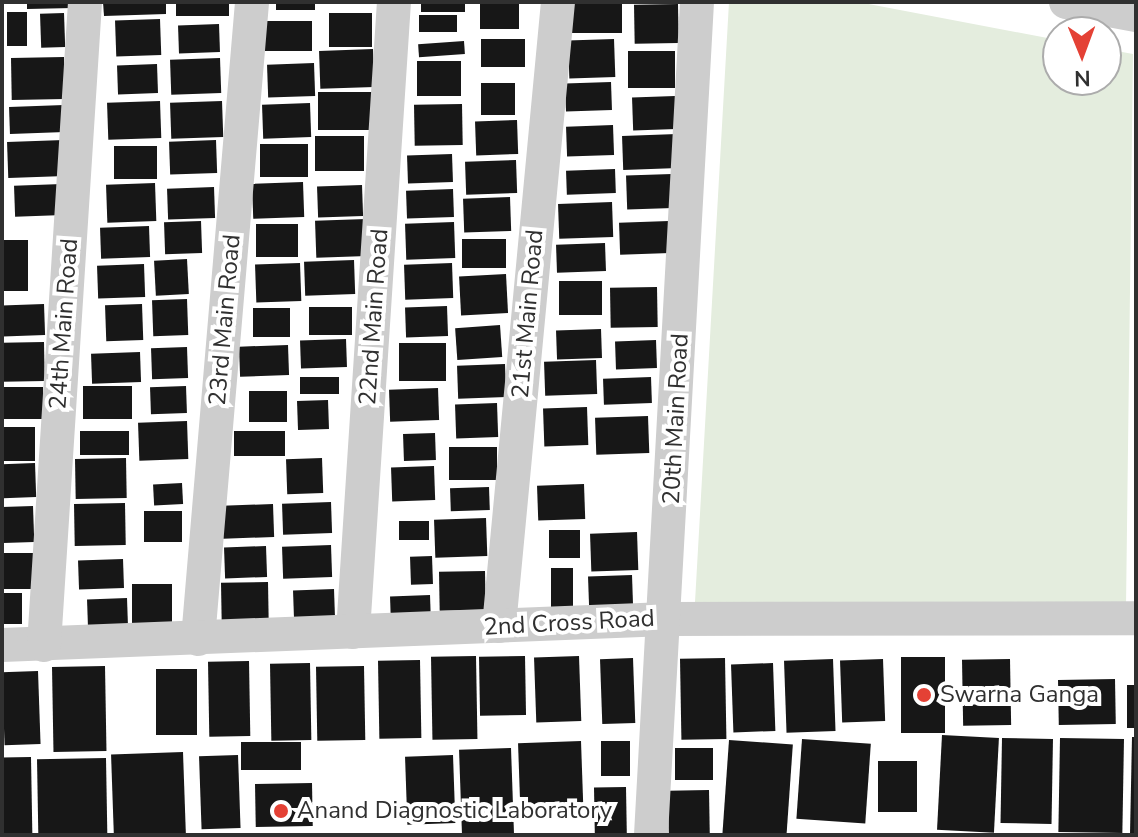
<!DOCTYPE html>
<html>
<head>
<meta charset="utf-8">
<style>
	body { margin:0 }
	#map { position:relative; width:1138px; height:837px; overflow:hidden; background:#fff; font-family:"Nunito Sans",sans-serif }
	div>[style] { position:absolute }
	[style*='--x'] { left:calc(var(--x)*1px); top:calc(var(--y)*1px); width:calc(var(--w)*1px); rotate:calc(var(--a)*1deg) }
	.green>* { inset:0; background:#e4edde }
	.building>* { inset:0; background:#171717; transform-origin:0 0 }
	.street>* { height:34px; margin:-17px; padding:0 17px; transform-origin:17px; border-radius:17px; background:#cdcdcd }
	.dots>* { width:22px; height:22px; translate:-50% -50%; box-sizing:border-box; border:4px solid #fff; border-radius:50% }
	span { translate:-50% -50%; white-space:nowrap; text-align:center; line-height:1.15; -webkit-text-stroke:8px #fff; paint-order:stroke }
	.street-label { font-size:24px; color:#303030 }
	.poi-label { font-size:24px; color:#303030 }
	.left { translate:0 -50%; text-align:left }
	.frame { position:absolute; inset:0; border:4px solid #303030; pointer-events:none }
	.north { position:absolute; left:1042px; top:16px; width:80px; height:80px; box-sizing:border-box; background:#fff; border:2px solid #acacac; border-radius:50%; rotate:179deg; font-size:22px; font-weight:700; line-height:32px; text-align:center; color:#303030 }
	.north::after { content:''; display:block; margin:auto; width:28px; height:36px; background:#e44135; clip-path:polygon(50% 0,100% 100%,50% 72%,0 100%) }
</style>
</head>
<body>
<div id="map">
	<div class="green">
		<div style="clip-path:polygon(729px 2px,858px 2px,1058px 40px,1058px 80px,1106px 80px,1106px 49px,1133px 54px,1126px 607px,695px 602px)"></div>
	</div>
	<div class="building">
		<div style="clip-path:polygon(27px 2px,73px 2px,73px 8px,27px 9px)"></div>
		<div style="clip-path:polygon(103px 2px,166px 2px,166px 14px,104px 16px)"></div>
		<div style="left:176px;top:2px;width:53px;height:14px"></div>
		<div style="left:276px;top:2px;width:39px;height:8px"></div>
		<div style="left:421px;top:2px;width:44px;height:10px"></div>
		<div style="left:480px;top:2px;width:39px;height:27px"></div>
		<div style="left:566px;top:2px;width:56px;height:31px"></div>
		<div style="left:678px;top:4px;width:39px;height:44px;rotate:89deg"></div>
		<div style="left:7px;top:12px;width:20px;height:34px"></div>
		<div style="left:64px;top:13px;width:34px;height:24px;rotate:88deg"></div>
		<div style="left:372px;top:13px;width:34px;height:43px;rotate:90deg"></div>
		<div style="left:457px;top:15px;width:17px;height:38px;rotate:90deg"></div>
		<div style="left:160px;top:19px;width:36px;height:45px;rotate:88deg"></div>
		<div style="left:312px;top:21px;width:30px;height:47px;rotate:90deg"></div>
		<div style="left:219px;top:24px;width:28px;height:41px;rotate:88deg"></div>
		<div style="left:525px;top:39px;width:28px;height:44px;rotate:90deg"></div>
		<div style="left:614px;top:39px;width:38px;height:46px;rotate:88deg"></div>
		<div style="left:464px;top:41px;width:13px;height:46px;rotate:86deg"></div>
		<div style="left:373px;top:49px;width:38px;height:54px;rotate:88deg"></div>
		<div style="left:675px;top:51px;width:37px;height:47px;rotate:90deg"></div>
		<div style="left:64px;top:57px;width:42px;height:53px;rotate:89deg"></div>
		<div style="left:220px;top:58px;width:35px;height:50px;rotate:88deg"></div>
		<div style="left:461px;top:61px;width:35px;height:44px;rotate:90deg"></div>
		<div style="left:314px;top:63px;width:33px;height:47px;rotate:88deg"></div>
		<div style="left:157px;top:64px;width:29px;height:40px;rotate:88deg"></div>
		<div style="left:611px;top:82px;width:28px;height:46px;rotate:88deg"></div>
		<div style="left:515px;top:83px;width:32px;height:34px;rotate:90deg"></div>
		<div style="left:372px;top:92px;width:38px;height:54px;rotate:90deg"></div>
		<div style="left:675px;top:96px;width:33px;height:43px;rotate:88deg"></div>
		<div style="left:160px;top:101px;width:37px;height:53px;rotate:88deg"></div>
		<div style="left:222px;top:101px;width:36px;height:52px;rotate:88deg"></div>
		<div style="left:310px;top:103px;width:34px;height:48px;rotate:88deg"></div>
		<div style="left:462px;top:104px;width:41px;height:48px;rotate:89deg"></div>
		<div style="left:64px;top:105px;width:27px;height:55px;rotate:88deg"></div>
		<div style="left:517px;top:120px;width:34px;height:42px;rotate:88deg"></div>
		<div style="left:613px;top:125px;width:30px;height:47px;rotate:88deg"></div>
		<div style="left:677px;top:134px;width:34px;height:55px;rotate:88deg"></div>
		<div style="left:364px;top:136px;width:35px;height:49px;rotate:90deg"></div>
		<div style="left:64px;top:140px;width:36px;height:57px;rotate:88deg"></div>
		<div style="left:216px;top:140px;width:33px;height:47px;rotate:88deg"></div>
		<div style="left:308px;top:144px;width:33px;height:48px;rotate:90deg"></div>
		<div style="left:157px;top:146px;width:33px;height:43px;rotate:90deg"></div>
		<div style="left:452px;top:154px;width:28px;height:45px;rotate:88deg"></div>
		<div style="left:516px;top:160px;width:33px;height:51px;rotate:88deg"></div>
		<div style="left:615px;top:169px;width:24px;height:49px;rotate:88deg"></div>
		<div style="left:672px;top:174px;width:34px;height:46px;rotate:88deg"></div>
		<div style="left:303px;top:182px;width:35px;height:51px;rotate:88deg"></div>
		<div style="left:155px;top:183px;width:38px;height:49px;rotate:88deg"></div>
		<div style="left:62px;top:184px;width:31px;height:48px;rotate:88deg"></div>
		<div style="left:362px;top:185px;width:31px;height:45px;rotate:88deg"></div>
		<div style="left:214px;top:187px;width:31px;height:47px;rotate:88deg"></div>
		<div style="left:453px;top:189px;width:28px;height:47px;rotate:88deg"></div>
		<div style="left:510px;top:197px;width:34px;height:47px;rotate:88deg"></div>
		<div style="left:612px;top:202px;width:35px;height:54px;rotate:88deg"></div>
		<div style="left:366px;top:219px;width:37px;height:51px;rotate:88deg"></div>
		<div style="left:201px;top:221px;width:32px;height:37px;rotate:88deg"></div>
		<div style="left:669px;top:221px;width:32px;height:50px;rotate:88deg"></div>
		<div style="left:454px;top:222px;width:36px;height:49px;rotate:88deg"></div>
		<div style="left:256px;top:224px;width:42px;height:33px"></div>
		<div style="left:149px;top:226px;width:31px;height:49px;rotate:88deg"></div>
		<div style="left:506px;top:239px;width:29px;height:44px;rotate:90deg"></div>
		<div style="left:2px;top:240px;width:26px;height:51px"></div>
		<div style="left:605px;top:243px;width:28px;height:49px;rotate:88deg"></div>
		<div style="left:187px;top:259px;width:35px;height:33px;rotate:87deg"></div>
		<div style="left:354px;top:260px;width:34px;height:50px;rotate:88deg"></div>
		<div style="left:300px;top:263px;width:38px;height:45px;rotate:88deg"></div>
		<div style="left:452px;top:263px;width:35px;height:48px;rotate:88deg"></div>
		<div style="left:144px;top:264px;width:33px;height:47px;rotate:88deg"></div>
		<div style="left:506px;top:274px;width:39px;height:47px;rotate:87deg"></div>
		<div style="left:602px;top:281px;width:34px;height:43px;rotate:90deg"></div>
		<div style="left:657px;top:287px;width:40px;height:47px;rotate:89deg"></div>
		<div style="left:187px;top:299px;width:36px;height:35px;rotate:88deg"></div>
		<div style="left:44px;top:304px;width:31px;height:42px;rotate:88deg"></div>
		<div style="left:142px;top:304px;width:36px;height:37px;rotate:88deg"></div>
		<div style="left:447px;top:306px;width:30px;height:42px;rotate:88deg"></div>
		<div style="left:352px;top:307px;width:28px;height:43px;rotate:90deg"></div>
		<div style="left:253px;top:308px;width:37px;height:29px"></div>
		<div style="left:500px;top:325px;width:32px;height:45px;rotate:86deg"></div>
		<div style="left:601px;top:329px;width:29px;height:45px;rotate:88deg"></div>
		<div style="left:346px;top:339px;width:28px;height:46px;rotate:88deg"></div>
		<div style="left:656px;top:340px;width:28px;height:41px;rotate:88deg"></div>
		<div style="left:44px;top:342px;width:39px;height:42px;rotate:89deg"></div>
		<div style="left:446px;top:343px;width:38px;height:47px;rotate:90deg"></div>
		<div style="left:288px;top:345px;width:30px;height:49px;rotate:88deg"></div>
		<div style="left:187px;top:347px;width:31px;height:36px;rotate:88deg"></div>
		<div style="left:140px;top:352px;width:30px;height:49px;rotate:88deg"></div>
		<div style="left:596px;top:360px;width:34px;height:52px;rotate:88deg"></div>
		<div style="left:505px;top:364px;width:33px;height:48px;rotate:88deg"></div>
		<div style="left:339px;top:377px;width:17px;height:39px;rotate:90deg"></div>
		<div style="left:651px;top:377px;width:26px;height:48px;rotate:88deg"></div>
		<div style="left:132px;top:386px;width:33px;height:49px;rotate:90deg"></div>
		<div style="left:186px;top:386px;width:27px;height:36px;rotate:88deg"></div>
		<div style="left:43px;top:387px;width:32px;height:41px;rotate:90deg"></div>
		<div style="left:438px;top:388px;width:32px;height:49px;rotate:88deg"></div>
		<div style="left:249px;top:391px;width:38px;height:31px"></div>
		<div style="left:328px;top:400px;width:29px;height:31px;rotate:88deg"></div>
		<div style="left:497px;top:403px;width:34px;height:42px;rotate:88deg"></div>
		<div style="left:587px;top:407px;width:38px;height:44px;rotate:88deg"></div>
		<div style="left:648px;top:416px;width:37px;height:53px;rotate:88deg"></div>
		<div style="left:187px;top:421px;width:38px;height:49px;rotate:88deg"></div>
		<div style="left:2px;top:427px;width:33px;height:34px"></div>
		<div style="left:129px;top:431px;width:24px;height:49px;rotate:90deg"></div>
		<div style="left:285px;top:431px;width:25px;height:51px;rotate:90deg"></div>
		<div style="left:435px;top:433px;width:27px;height:32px;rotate:88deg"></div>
		<div style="left:497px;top:447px;width:33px;height:48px;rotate:90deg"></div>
		<div style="left:126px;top:458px;width:40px;height:51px;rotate:89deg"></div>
		<div style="left:322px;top:458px;width:35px;height:36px;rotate:88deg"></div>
		<div style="left:35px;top:463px;width:34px;height:33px;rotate:88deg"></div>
		<div style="left:434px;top:466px;width:34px;height:43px;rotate:88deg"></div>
		<div style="left:182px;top:483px;width:21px;height:29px;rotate:87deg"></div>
		<div style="left:584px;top:484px;width:35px;height:47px;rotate:88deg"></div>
		<div style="left:489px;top:487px;width:23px;height:39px;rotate:88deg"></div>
		<div style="left:331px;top:502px;width:31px;height:49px;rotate:88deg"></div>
		<div style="left:125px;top:503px;width:42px;height:51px;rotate:89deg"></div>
		<div style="left:273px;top:504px;width:33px;height:51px;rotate:88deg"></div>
		<div style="left:33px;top:506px;width:36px;height:31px;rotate:88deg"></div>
		<div style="left:182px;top:511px;width:31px;height:38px;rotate:90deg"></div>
		<div style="left:486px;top:518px;width:38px;height:52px;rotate:88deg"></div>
		<div style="left:429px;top:521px;width:19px;height:30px;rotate:90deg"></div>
		<div style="left:549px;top:530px;width:31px;height:28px"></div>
		<div style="left:637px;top:532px;width:38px;height:47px;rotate:88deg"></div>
		<div style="left:331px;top:545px;width:32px;height:49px;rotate:88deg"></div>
		<div style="left:266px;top:546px;width:31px;height:42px;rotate:88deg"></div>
		<div style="left:2px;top:553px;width:33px;height:36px"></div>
		<div style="left:432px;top:556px;width:28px;height:22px;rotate:88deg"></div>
		<div style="left:123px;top:559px;width:29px;height:45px;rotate:88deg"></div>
		<div style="left:551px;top:568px;width:22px;height:43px"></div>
		<div style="left:485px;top:571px;width:39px;height:46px;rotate:89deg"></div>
		<div style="left:632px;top:575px;width:38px;height:44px;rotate:88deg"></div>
		<div style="left:268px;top:582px;width:44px;height:47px;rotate:89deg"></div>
		<div style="left:172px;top:584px;width:44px;height:40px;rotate:90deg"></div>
		<div style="left:334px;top:589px;width:30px;height:41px;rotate:88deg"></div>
		<div style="left:2px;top:593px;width:20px;height:31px"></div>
		<div style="left:430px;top:595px;width:23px;height:40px;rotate:88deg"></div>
		<div style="left:127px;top:598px;width:28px;height:40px;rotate:88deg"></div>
		<div style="left:476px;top:656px;width:83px;height:45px;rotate:89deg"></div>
		<div style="left:525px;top:656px;width:59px;height:46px;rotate:89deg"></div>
		<div style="left:579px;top:656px;width:65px;height:45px;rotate:88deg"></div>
		<div style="left:901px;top:657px;width:44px;height:76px"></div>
		<div style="left:633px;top:658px;width:65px;height:33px;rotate:88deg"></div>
		<div style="left:725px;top:658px;width:81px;height:45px;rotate:89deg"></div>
		<div style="left:833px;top:659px;width:72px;height:49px;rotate:88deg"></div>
		<div style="left:883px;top:659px;width:62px;height:43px;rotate:88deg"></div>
		<div style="left:1010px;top:659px;width:66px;height:48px;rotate:89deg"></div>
		<div style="left:420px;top:660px;width:78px;height:42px;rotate:89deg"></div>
		<div style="left:249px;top:661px;width:75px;height:41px;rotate:89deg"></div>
		<div style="left:310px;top:663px;width:77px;height:40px;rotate:89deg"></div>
		<div style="left:773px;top:663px;width:68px;height:42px;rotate:88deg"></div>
		<div style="left:105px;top:666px;width:85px;height:53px;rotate:89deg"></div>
		<div style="left:364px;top:666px;width:74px;height:48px;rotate:89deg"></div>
		<div style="left:156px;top:669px;width:41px;height:66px"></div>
		<div style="left:38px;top:671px;width:73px;height:36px;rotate:88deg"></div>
		<div style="left:1115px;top:679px;width:45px;height:57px;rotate:89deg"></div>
		<div style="left:1127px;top:685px;width:9px;height:43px"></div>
		<div style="left:942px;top:735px;width:57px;height:95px;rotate:3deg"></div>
		<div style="clip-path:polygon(1132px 737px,1136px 737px,1136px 835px,1130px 835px)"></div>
		<div style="left:1002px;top:738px;width:51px;height:85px;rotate:1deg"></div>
		<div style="left:1060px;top:738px;width:64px;height:94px;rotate:1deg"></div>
		<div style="left:802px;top:739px;width:69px;height:80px;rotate:4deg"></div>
		<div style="left:729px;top:740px;width:64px;height:95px;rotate:4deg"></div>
		<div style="left:581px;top:741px;width:68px;height:63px;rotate:88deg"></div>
		<div style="left:601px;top:741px;width:29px;height:35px"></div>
		<div style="left:301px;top:742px;width:28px;height:60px;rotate:90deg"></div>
		<div style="left:511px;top:748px;width:87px;height:52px;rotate:88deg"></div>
		<div style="left:675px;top:748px;width:38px;height:32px"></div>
		<div style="left:183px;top:752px;width:83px;height:72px;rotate:88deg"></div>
		<div style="left:238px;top:755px;width:73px;height:39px;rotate:88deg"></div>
		<div style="left:453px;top:755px;width:68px;height:48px;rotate:88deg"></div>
		<div style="left:31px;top:757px;width:78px;height:29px;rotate:89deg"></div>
		<div style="left:106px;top:758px;width:77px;height:69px;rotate:89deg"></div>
		<div style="left:878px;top:761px;width:39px;height:51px"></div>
		<div style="left:312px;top:783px;width:43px;height:57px;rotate:89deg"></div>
		<div style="left:626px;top:787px;width:48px;height:32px;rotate:89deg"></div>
		<div style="left:709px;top:790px;width:44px;height:41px;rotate:89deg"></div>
	</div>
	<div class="street">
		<div style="--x:1066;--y:2;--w:71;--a:10.5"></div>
		<div style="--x:499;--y:626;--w:627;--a:-84.6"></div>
		<div style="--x:353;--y:632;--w:631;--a:-86.28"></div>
		<div style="--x:198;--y:639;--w:639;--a:-85.15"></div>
		<div style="--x:2;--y:645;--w:665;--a:-2.24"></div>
		<div style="--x:666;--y:619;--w:470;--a:-0.1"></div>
		<div style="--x:44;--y:645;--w:644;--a:-86.35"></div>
		<div style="--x:651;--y:835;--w:834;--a:-86.84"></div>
	</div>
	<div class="dots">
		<div style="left:924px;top:695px;background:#e44135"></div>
		<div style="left:281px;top:811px;background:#e44135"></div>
	</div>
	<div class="street-label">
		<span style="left:528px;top:314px;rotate:-85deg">21st Main Road</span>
		<span style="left:374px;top:317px;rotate:-86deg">22nd Main Road</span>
		<span style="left:225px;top:320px;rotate:-85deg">23rd Main Road</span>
		<span style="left:64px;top:324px;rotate:-86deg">24th Main Road</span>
		<span style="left:676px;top:419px;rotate:-87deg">20th Main Road</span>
		<span style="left:569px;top:623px;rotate:-3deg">2nd Cross Road</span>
	</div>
	<div class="poi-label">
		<span class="left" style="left:940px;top:695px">Swarna Ganga</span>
		<span class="left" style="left:297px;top:811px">Anand Diagnostic Laboratory</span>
	</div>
	<div class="frame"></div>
	<div class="north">N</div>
</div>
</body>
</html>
